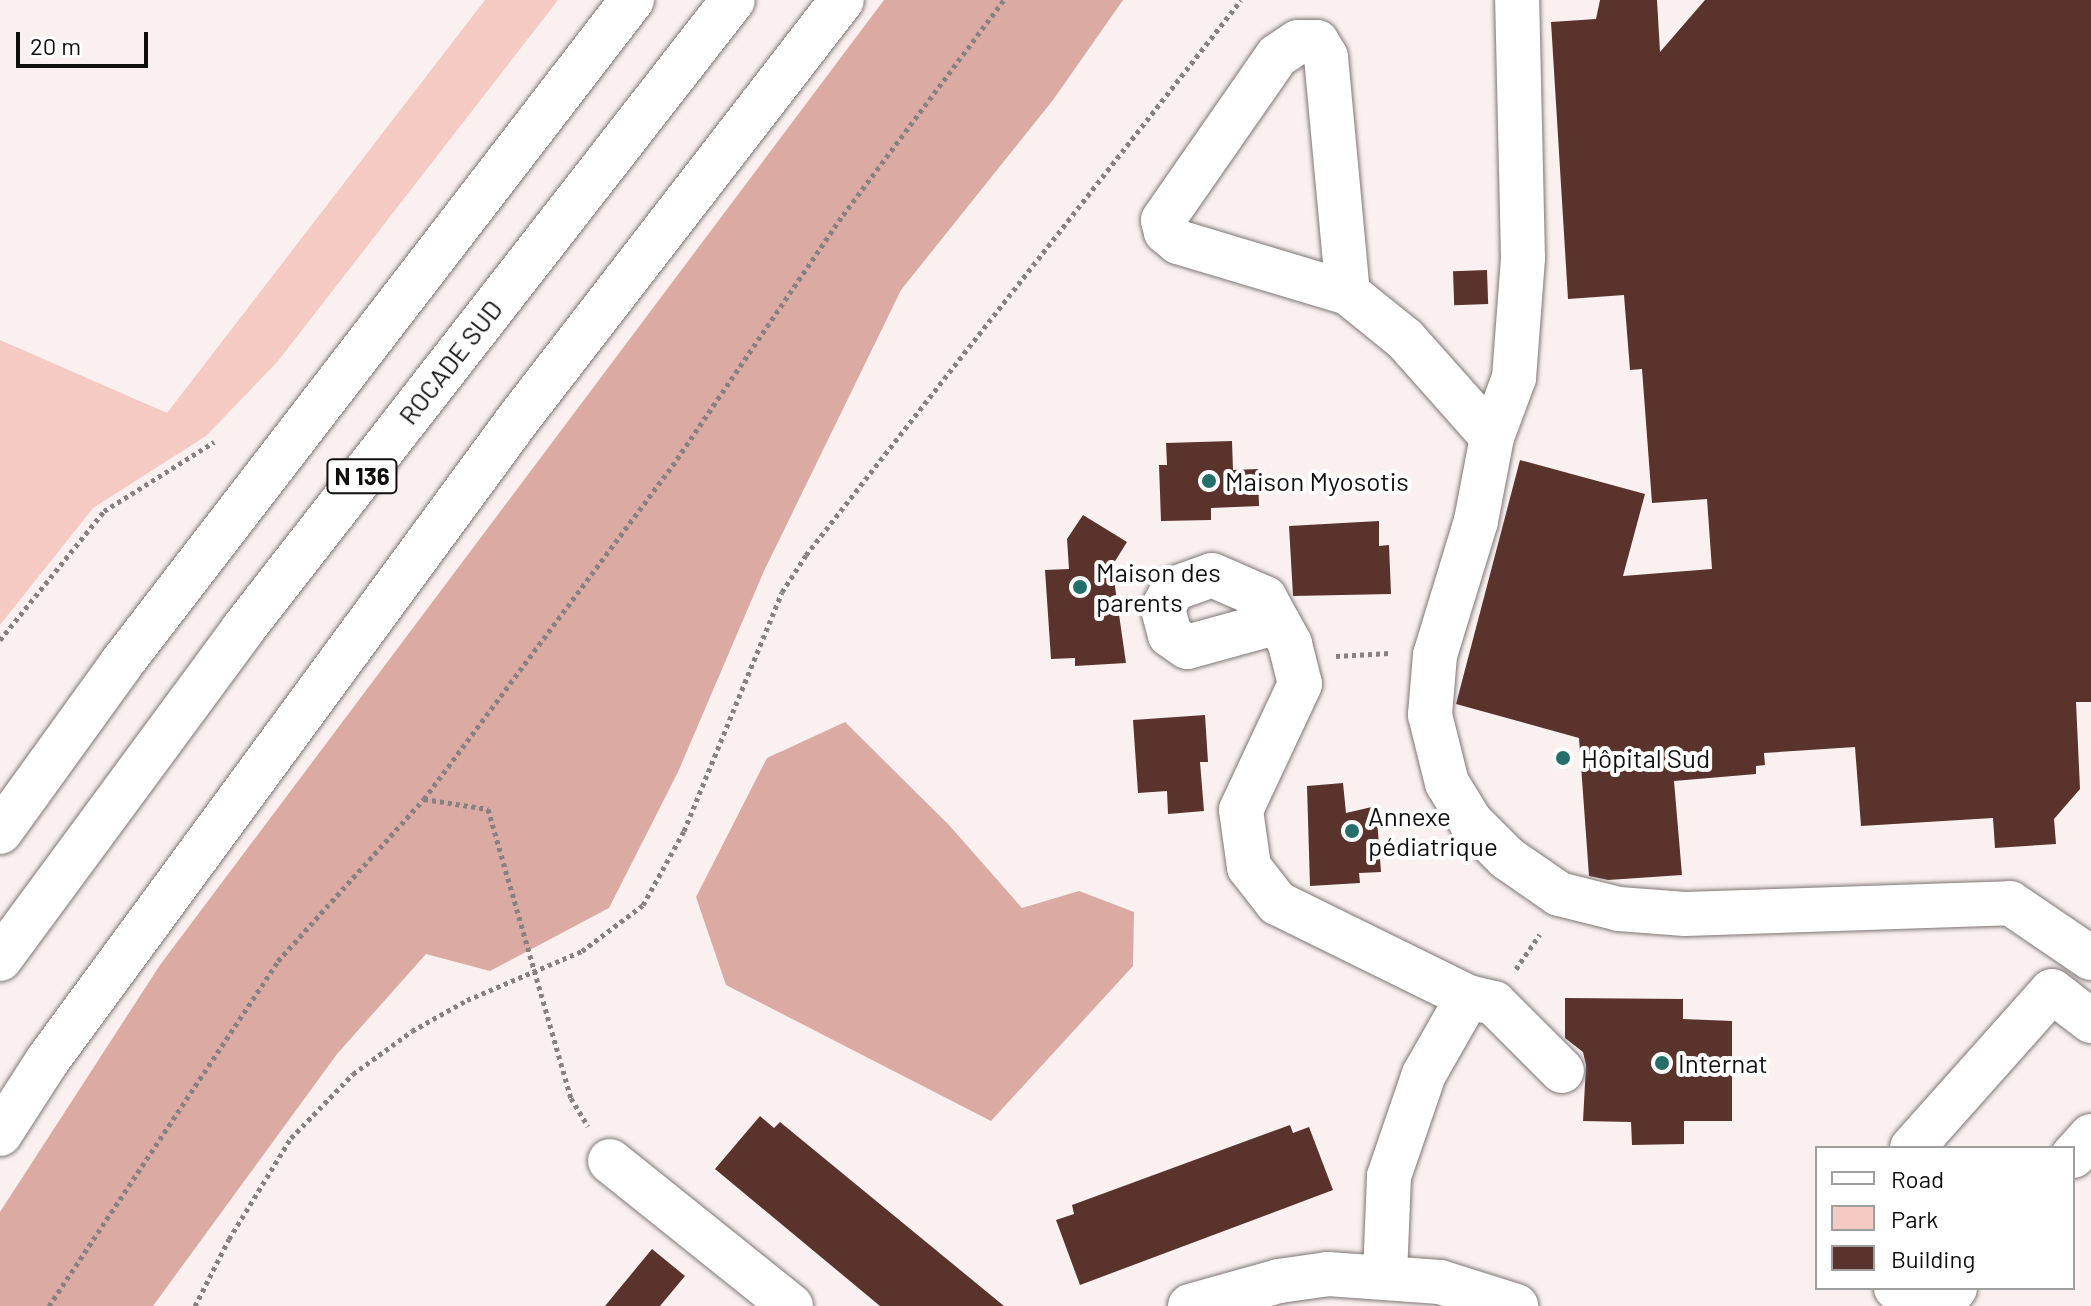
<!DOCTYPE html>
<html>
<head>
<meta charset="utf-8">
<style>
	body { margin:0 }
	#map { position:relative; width:2091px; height:1306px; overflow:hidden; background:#f9f0ef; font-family:Barlow,sans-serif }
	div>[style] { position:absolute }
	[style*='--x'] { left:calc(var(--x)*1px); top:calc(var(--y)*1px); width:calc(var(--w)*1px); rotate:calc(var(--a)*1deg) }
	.green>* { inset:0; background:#f5cac3 }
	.forest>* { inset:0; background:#dbaaa3 }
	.building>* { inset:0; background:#5a332d; transform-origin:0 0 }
	.path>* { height:5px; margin-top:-2.5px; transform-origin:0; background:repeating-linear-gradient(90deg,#878181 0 4px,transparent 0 8px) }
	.roads { filter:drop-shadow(0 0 2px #7d7675) drop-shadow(0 0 2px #7d7675) }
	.minor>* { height:44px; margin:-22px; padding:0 22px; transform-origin:22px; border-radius:22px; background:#fff }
	.highway>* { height:44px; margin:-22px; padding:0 22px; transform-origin:22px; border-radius:22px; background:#fff }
	.dots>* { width:22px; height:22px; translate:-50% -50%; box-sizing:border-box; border:4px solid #fff; border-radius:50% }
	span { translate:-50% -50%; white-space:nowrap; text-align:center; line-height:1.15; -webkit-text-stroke:8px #fff; paint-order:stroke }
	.shield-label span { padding:2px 6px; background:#fff; border:2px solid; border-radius:6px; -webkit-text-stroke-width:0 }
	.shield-label { font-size:24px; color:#110e0e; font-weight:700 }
	.street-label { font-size:26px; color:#110e0e }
	.poi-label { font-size:26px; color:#110e0e }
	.left { translate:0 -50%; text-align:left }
	.legend { position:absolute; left:1815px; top:1146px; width:260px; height:144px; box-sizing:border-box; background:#fff; border:2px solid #a09f9f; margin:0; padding:10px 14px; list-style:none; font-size:24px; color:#110e0e }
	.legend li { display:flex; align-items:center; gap:16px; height:40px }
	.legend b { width:40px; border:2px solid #a09f9f }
	.scale { position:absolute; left:16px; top:32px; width:132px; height:36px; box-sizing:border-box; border:4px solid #110e0e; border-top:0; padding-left:10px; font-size:24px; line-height:28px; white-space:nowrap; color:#110e0e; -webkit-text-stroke:6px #fff; paint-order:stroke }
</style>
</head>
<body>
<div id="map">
	<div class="green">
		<div style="clip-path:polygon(485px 0,558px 0,278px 361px,206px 436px,93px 508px,0 625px,0 340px,167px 413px)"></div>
	</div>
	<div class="forest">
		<div style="clip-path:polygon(884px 0,1123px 0,1053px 100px,901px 290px,764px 571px,678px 772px,609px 908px,490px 971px,426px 954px,337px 1054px,153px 1306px,0 1306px,0 1212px,160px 965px)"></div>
		<div style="clip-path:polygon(845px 722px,949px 825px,1022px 908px,1079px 891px,1134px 912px,1133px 966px,991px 1121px,726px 985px,696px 897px,767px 758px)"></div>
	</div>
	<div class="building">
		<div style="clip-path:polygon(1600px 0,1657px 0,1660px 52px,1705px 0,2091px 0,2091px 702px,2076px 702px,2080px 789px,2054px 819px,2056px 844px,1995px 848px,1993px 818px,1861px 826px,1855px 747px,1764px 753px,1765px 765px,1756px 766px,1756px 774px,1674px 781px,1682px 875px,1608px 880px,1589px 876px,1579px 738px,1456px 704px,1520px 460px,1645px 494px,1623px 576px,1712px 569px,1707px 499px,1652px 503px,1642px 369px,1630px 370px,1624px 295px,1568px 299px,1551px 22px,1596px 19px)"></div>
		<div style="left:1487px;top:270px;width:34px;height:34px;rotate:88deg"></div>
		<div style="clip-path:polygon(1232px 441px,1233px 470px,1258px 469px,1259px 506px,1211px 508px,1211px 520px,1161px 521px,1159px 465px,1167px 465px,1166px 443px)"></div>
		<div style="clip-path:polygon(1083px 515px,1127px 542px,1112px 566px,1126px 663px,1075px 666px,1075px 658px,1051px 659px,1045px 570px,1069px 569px,1067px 539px)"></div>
		<div style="clip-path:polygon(1379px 521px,1379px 546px,1389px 545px,1391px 594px,1293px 596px,1289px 526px)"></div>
		<div style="clip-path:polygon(1205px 715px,1208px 762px,1200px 762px,1204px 811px,1168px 814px,1167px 791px,1138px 793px,1133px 720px)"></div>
		<div style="clip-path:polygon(1343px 783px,1346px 813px,1376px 806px,1381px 872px,1359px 873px,1360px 883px,1310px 886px,1307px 786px)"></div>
		<div style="clip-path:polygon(1565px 998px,1683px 999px,1683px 1019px,1732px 1021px,1732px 1121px,1684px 1121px,1684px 1144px,1632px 1145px,1631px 1122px,1583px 1121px,1586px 1065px,1583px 1052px,1565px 1038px)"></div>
		<div style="clip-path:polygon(760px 1116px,774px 1128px,780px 1122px,1004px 1306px,880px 1306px,715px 1169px)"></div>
		<div style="clip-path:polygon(1290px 1125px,1293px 1133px,1309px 1127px,1333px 1190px,1080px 1285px,1056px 1220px,1074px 1214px,1072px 1205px)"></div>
		<div style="clip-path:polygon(652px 1249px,685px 1276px,660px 1306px,605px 1306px)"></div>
	</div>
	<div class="path">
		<div style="--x:0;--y:640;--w:166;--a:-51.1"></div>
		<div style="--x:104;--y:511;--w:130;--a:-32.1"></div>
		<div style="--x:1336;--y:656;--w:54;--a:-3.2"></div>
		<div style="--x:424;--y:799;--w:65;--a:8.9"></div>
		<div style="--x:488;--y:809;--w:301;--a:74"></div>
		<div style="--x:571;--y:1098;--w:33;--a:59"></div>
		<div style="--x:1516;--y:969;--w:42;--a:-55.6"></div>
		<div style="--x:49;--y:1306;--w:414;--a:-56.4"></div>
		<div style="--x:278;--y:961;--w:218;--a:-48"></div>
		<div style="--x:424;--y:799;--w:424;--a:-53.3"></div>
		<div style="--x:677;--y:459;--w:295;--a:-55.8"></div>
		<div style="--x:843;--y:215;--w:269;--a:-53.2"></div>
		<div style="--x:195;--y:1306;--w:75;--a:-63.1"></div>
		<div style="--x:229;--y:1239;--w:119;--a:-58.5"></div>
		<div style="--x:291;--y:1138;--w:89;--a:-45.9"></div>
		<div style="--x:353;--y:1074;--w:73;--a:-36.1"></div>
		<div style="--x:412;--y:1031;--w:63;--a:-29.4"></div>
		<div style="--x:467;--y:1000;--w:125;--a:-23.1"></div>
		<div style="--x:582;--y:951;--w:76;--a:-37"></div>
		<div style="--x:643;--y:905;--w:85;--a:-61"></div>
		<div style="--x:684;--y:831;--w:258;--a:-67.7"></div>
		<div style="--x:782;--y:592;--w:44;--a:-57"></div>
		<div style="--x:806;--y:555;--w:705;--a:-51.91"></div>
	</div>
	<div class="roads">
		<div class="minor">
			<div style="--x:1298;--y:42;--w:19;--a:0"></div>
			<div style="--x:1317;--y:42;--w:17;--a:59"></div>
			<div style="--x:1326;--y:57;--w:237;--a:84.7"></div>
			<div style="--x:1348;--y:293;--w:177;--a:-163.3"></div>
			<div style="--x:1178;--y:242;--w:16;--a:-140"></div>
			<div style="--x:1166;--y:232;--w:12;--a:-104"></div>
			<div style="--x:1163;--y:220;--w:200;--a:-55.2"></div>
			<div style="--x:1277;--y:56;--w:25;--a:-34"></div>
			<div style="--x:1348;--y:293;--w:73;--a:38.9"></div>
			<div style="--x:1405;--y:339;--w:131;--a:48.4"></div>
			<div style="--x:1492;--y:437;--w:63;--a:-69.6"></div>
			<div style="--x:1514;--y:378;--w:120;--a:-85.7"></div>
			<div style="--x:1523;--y:258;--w:258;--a:-91.3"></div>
			<div style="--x:1492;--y:437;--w:86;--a:100.8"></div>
			<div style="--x:1476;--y:521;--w:140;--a:107"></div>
			<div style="--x:1435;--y:655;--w:60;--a:94.8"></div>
			<div style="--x:1430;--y:715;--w:70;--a:76"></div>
			<div style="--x:1447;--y:783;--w:46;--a:58.4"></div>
			<div style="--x:1471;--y:822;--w:51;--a:45"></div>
			<div style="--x:1507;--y:858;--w:63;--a:34.7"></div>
			<div style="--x:1559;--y:894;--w:62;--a:14"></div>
			<div style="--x:1619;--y:909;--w:66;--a:4.3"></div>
			<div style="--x:1685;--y:914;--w:325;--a:-1.9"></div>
			<div style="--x:2010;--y:903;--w:98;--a:34.2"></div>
			<div style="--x:1278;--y:622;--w:94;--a:164.6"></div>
			<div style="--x:1187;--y:647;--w:21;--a:-145"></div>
			<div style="--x:1170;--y:635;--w:28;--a:-105"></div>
			<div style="--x:1163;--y:608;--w:21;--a:-62"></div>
			<div style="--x:1173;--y:589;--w:41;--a:-19.7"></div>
			<div style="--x:1212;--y:575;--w:58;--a:23.5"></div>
			<div style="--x:1265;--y:598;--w:27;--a:62"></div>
			<div style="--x:1278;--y:622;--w:25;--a:61"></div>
			<div style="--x:1290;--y:644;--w:41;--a:76"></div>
			<div style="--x:1300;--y:684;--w:139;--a:115.1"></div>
			<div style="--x:1241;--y:810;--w:58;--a:82"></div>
			<div style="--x:1249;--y:867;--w:46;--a:52.1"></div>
			<div style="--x:1277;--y:903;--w:213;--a:26.2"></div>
			<div style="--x:1468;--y:997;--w:89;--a:119.7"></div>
			<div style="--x:1424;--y:1074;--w:108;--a:108.9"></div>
			<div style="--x:1389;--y:1176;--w:98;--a:92.3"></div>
			<div style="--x:1468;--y:997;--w:27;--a:13"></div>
			<div style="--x:1494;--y:1003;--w:96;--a:45"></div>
			<div style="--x:1912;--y:1148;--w:210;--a:-48.3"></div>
			<div style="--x:2052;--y:991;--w:49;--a:37.6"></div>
			<div style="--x:2073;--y:1156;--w:27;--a:-48"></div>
			<div style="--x:610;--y:1161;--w:232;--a:38.7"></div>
			<div style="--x:1896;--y:1288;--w:27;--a:42"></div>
			<div style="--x:1190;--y:1306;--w:92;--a:-15.7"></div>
			<div style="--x:1279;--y:1281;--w:49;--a:-8.1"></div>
			<div style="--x:1328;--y:1274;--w:112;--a:4.1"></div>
			<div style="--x:1440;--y:1282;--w:80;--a:17.5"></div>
			<div style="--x:1939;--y:1306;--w:24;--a:-48"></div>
		</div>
		<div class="highway">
			<div style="--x:0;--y:832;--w:207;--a:-54.2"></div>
			<div style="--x:121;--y:664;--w:838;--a:-52.42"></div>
			<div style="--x:0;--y:959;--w:410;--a:-53.6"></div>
			<div style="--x:243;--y:629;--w:797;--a:-52.08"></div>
			<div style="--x:0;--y:1134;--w:87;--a:-57.2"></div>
			<div style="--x:47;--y:1061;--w:798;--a:-53.72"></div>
			<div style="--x:519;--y:418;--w:528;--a:-52.31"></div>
		</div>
	</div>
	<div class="dots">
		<div style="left:1209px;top:481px;background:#246f6c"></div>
		<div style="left:1080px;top:587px;background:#246f6c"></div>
		<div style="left:1563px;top:758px;background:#246f6c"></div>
		<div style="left:1352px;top:831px;background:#246f6c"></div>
		<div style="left:1662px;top:1063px;background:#246f6c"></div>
	</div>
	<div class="shield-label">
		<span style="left:362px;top:476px">N 136</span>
	</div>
	<div class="street-label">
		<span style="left:450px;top:362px;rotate:-52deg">ROCADE SUD</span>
	</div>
	<div class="poi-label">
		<span class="left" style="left:1225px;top:481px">Maison Myosotis</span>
		<span class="left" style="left:1096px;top:587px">Maison des<br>parents</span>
		<span class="left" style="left:1581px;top:758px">Hôpital Sud</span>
		<span class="left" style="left:1368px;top:831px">Annexe<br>pédiatrique</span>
		<span class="left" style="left:1678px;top:1063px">Internat</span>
	</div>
	<ul class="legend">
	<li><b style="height:10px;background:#fff"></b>Road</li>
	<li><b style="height:22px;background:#f5cac3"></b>Park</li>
	<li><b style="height:22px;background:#5a332d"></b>Building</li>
	</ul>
	<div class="scale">20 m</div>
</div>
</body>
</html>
